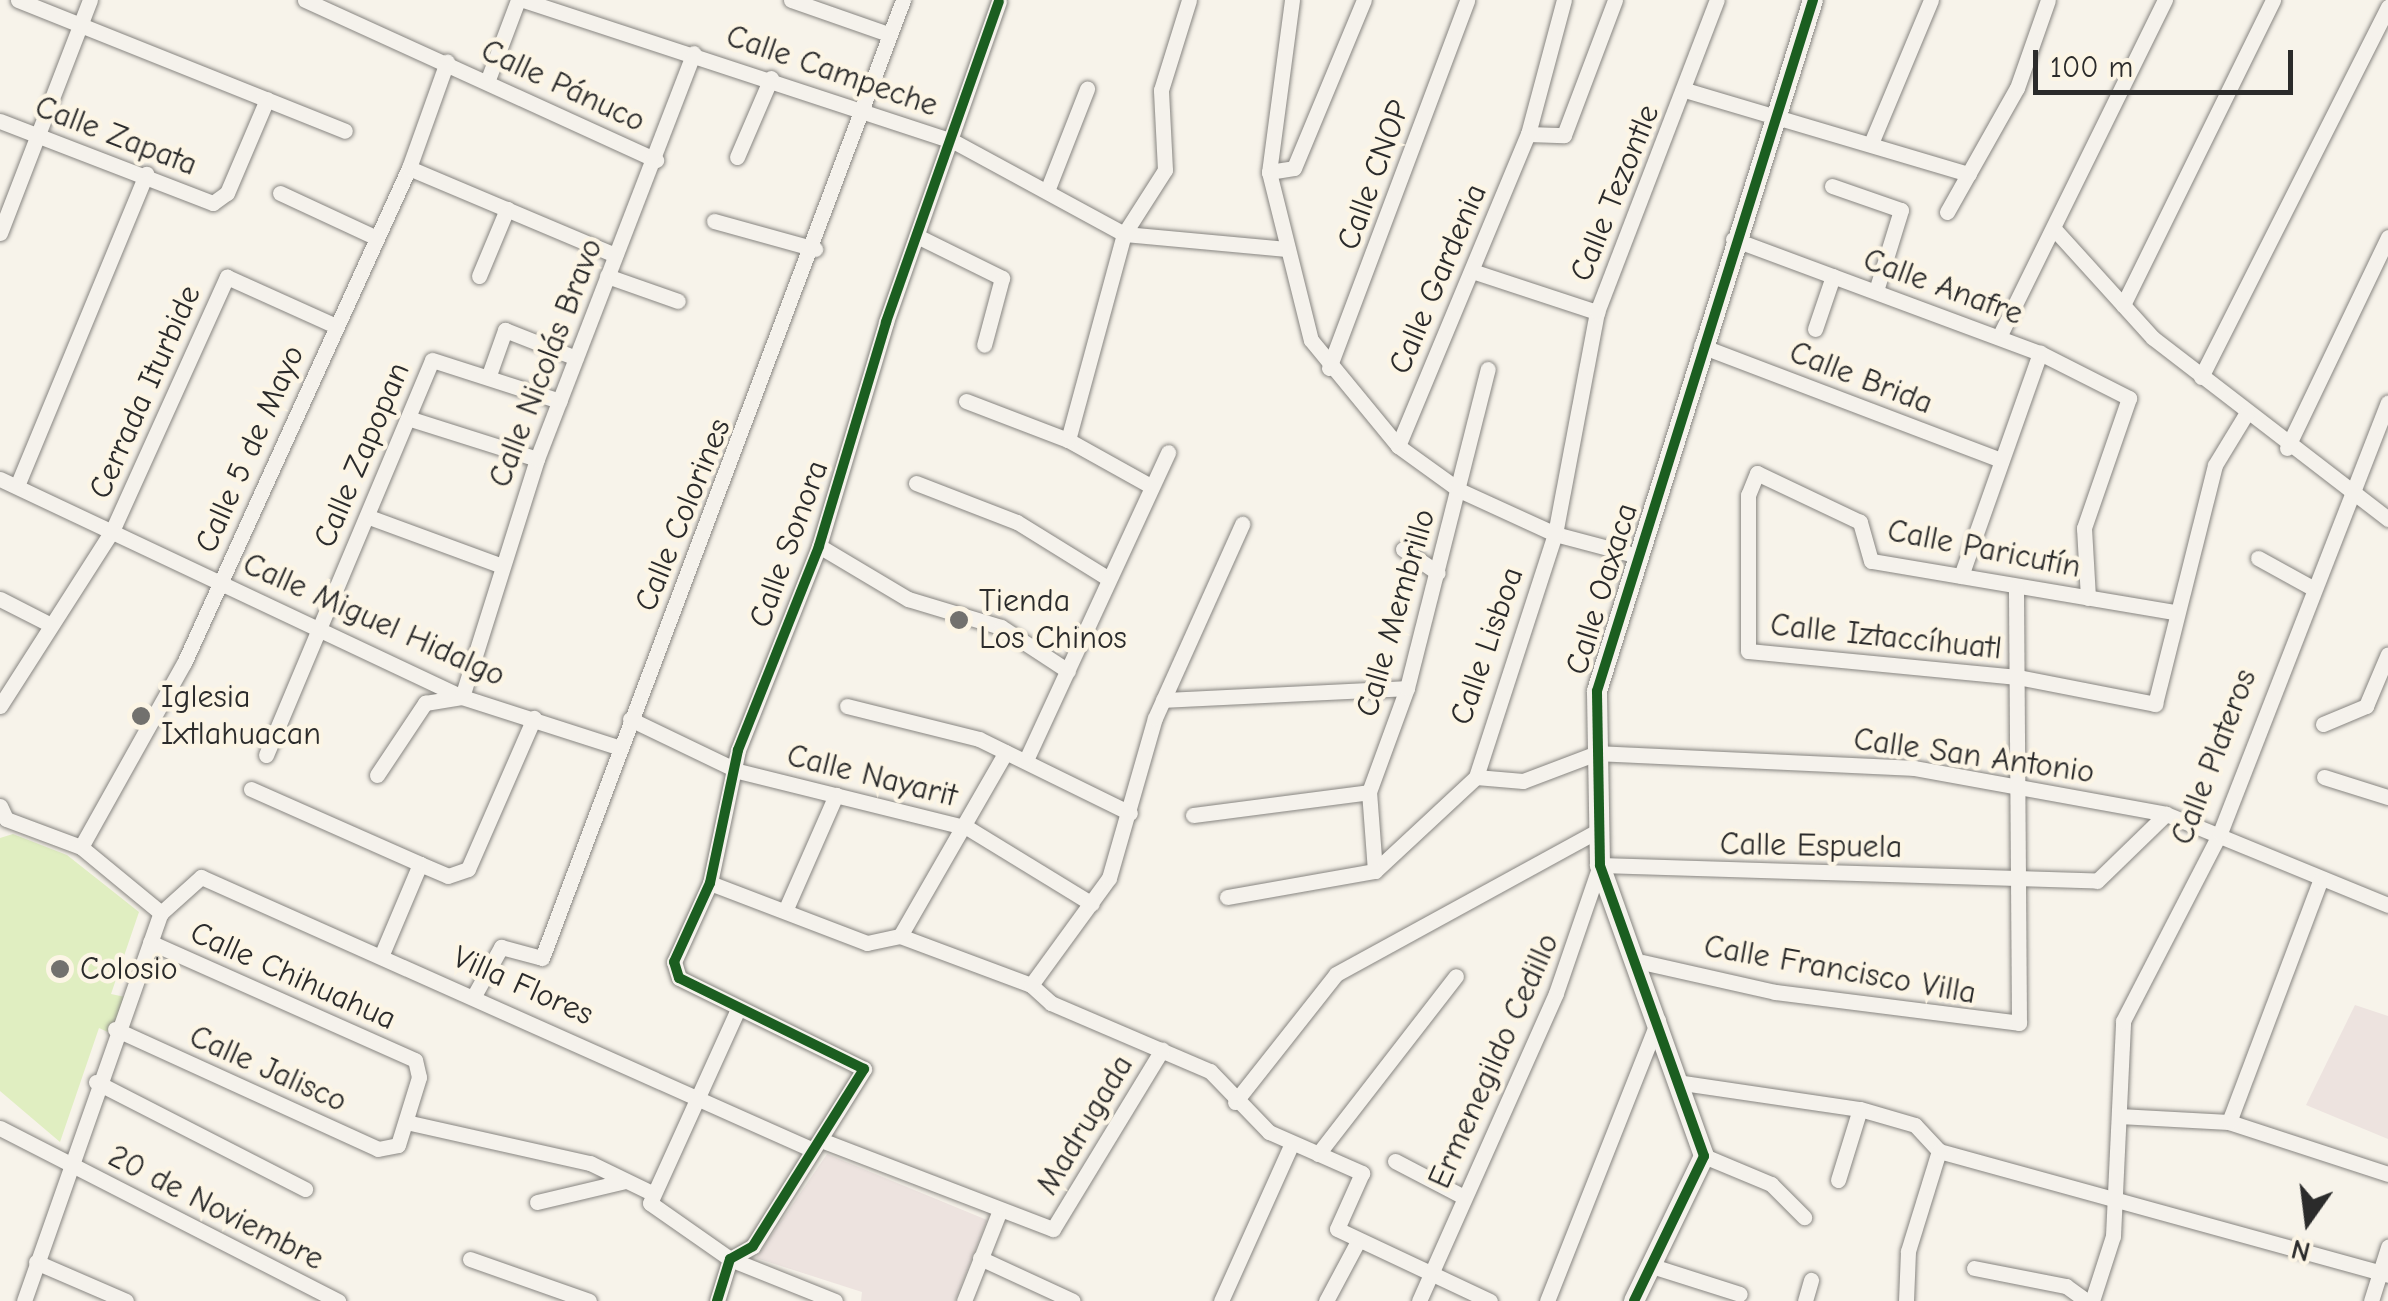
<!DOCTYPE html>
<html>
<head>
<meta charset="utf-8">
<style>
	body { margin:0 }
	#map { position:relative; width:2388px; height:1301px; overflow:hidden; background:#f7f3ea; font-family:"Comic Neue",sans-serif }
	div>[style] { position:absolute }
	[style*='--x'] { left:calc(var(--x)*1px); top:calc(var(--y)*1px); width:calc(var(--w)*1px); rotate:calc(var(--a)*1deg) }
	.built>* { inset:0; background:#ede3df }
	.green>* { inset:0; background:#e0eec1 }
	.roads { filter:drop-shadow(0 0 2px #878581) drop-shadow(0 0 2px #878581) }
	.street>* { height:15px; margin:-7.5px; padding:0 7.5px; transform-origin:7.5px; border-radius:7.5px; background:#f5f2ec }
	.secondary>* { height:20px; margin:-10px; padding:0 10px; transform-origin:10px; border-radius:10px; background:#f5f2ec }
	.cycleway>* { height:10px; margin:-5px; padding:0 5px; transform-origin:5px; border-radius:5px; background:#1b5e20 }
	.dots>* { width:28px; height:28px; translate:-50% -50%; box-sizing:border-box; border:5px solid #fcf5e5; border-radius:50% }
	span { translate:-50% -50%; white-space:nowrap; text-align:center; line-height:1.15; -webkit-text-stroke:9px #fcf5e5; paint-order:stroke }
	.street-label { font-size:32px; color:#2b2b2b }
	.poi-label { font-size:32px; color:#2b2b2b }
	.left { translate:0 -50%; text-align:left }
	.north { position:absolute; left:2258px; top:1171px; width:100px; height:100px; -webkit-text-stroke:8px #fcf5e5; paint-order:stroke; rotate:194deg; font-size:28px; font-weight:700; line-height:40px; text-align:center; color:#2b2b2b }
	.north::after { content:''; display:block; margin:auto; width:35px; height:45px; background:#2b2b2b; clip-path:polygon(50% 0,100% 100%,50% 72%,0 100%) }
	.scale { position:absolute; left:2033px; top:50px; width:260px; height:45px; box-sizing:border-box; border:5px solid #2b2b2b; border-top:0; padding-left:12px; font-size:30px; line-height:35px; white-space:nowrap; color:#2b2b2b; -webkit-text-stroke:8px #fcf5e5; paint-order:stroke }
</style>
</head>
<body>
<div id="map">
	<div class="built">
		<div style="clip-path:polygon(2355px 1005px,2388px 1016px,2388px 1139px,2306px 1105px)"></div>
		<div style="clip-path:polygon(827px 1154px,987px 1220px,955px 1301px,861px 1301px,862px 1292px,756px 1258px)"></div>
	</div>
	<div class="green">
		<div style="clip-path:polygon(13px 834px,67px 855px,139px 912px,111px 994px,125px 997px,112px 1034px,99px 1028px,60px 1142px,0 1091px,0 838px)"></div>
	</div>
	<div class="roads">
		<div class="street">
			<div style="--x:18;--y:0;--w:352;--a:21.8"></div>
			<div style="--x:305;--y:0;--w:386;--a:24.5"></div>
			<div style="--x:523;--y:0;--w:453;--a:18.2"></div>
			<div style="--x:953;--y:141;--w:195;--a:28.5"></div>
			<div style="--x:1124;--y:234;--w:164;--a:5.3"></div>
			<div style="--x:791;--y:0;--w:103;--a:19.3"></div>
			<div style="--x:1292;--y:0;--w:174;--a:97.6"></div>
			<div style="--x:1269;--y:172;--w:173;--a:76"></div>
			<div style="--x:1311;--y:340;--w:137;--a:50.6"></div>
			<div style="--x:1398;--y:446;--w:75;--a:35.8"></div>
			<div style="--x:1459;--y:490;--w:106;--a:24.6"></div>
			<div style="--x:1555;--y:534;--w:86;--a:14.8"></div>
			<div style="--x:487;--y:82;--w:88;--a:-69.3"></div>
			<div style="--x:1685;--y:90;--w:296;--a:16.5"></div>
			<div style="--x:0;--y:121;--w:228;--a:21.1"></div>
			<div style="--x:213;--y:203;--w:17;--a:-36"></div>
			<div style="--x:227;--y:193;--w:102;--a:-66.9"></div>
			<div style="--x:1528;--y:134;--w:36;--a:2"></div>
			<div style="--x:1564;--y:135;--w:144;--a:-69.3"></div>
			<div style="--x:1872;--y:141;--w:153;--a:-67.3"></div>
			<div style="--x:737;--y:157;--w:86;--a:-66.7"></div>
			<div style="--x:409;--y:168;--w:224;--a:22.9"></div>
			<div style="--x:1269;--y:172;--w:25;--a:-9"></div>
			<div style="--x:1294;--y:168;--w:182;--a:-67.4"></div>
			<div style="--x:1832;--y:186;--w:73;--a:19.2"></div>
			<div style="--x:1901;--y:210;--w:85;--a:107.2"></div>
			<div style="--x:1047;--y:191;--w:110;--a:-68.6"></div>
			<div style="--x:280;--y:193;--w:105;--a:24.9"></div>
			<div style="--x:1947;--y:212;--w:142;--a:-60.6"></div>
			<div style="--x:2017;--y:88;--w:93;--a:-70.6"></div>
			<div style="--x:714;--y:221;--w:105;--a:15.5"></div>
			<div style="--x:2056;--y:231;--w:144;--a:47.8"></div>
			<div style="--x:2153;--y:338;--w:297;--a:37.6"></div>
			<div style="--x:0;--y:233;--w:250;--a:-68.9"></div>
			<div style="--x:917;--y:236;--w:95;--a:26.3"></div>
			<div style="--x:1002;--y:278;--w:69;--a:105"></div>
			<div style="--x:1733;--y:239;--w:327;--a:20.4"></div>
			<div style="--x:2040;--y:353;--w:100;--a:26.8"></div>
			<div style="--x:2129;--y:398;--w:138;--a:109.1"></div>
			<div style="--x:2084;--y:528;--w:70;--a:86.7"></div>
			<div style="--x:1472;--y:271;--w:132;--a:18.2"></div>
			<div style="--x:479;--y:276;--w:73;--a:-67.3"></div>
			<div style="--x:607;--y:276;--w:75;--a:19.4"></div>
			<div style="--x:2123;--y:305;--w:340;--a:-63.8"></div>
			<div style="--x:1815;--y:329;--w:56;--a:-71.2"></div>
			<div style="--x:1999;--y:337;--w:376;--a:-63.8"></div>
			<div style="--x:1701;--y:346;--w:321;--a:20.8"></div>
			<div style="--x:1329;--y:368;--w:393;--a:-69.4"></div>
			<div style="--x:489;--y:375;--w:48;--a:-70.4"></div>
			<div style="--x:505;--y:330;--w:76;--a:21.5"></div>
			<div style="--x:2201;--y:377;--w:415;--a:-63.2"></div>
			<div style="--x:966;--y:401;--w:109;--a:20.9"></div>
			<div style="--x:1068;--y:440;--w:93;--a:29.1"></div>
			<div style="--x:411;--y:419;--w:132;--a:17.6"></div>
			<div style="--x:1068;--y:440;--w:213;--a:-74.8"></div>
			<div style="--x:1124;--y:234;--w:76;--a:-57.4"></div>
			<div style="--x:1165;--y:170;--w:80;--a:-92.9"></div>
			<div style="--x:1161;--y:90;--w:94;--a:-72.7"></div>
			<div style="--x:1398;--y:446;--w:338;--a:-67.4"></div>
			<div style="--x:1528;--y:134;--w:139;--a:-75"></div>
			<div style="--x:2287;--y:448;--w:234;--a:-64.4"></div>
			<div style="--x:0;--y:479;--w:511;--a:25.26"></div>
			<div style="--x:462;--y:697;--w:167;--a:17.8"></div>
			<div style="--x:916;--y:483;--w:108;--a:21.1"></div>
			<div style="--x:1017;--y:522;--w:108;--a:31.8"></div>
			<div style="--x:17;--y:486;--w:338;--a:-67.5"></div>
			<div style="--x:369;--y:517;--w:142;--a:20.2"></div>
			<div style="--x:819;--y:546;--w:104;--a:30.8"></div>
			<div style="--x:908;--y:599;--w:97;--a:16.8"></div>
			<div style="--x:1001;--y:627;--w:80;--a:33.3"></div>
			<div style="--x:1403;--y:549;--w:42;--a:34.4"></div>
			<div style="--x:2258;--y:558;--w:58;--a:28.8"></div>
			<div style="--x:1961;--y:576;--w:237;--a:-70.5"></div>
			<div style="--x:0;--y:599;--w:57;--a:27"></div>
			<div style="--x:2174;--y:612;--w:307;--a:-170.4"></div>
			<div style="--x:1871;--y:561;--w:41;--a:-105.8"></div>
			<div style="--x:1860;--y:522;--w:114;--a:-154.6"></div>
			<div style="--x:1757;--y:473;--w:24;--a:112"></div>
			<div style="--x:1748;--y:495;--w:156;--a:90"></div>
			<div style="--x:1748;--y:651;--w:271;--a:5.5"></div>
			<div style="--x:2018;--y:677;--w:140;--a:11.1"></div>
			<div style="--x:2155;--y:704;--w:246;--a:-75.9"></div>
			<div style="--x:2215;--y:465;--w:60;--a:-58.7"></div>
			<div style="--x:1163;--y:700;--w:244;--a:-2.8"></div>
			<div style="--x:0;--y:706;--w:210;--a:-57.4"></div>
			<div style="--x:113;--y:529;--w:277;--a:-65.7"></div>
			<div style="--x:227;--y:277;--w:117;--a:24.2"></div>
			<div style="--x:847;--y:706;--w:136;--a:14"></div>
			<div style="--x:979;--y:739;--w:168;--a:26.1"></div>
			<div style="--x:630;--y:719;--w:120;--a:25.7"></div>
			<div style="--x:738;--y:771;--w:237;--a:13.9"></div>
			<div style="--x:968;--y:828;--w:145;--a:31.5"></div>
			<div style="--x:2323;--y:724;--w:47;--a:-22.7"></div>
			<div style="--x:2366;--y:706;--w:56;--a:-67.1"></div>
			<div style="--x:266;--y:755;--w:428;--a:-67.2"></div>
			<div style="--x:432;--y:360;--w:134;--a:17.8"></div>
			<div style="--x:1026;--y:760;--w:339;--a:-65.2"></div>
			<div style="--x:377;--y:775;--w:87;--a:-56.3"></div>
			<div style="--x:425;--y:703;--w:37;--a:-9"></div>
			<div style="--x:462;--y:697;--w:250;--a:-72.5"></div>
			<div style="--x:537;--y:459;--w:435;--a:-68.9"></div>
			<div style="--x:1476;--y:777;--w:256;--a:-72"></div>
			<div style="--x:1555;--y:534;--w:226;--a:-79.3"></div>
			<div style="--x:1597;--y:312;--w:334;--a:-69"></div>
			<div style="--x:2324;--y:777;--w:67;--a:17.4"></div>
			<div style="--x:251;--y:789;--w:185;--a:23.9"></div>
			<div style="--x:0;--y:806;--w:14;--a:65"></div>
			<div style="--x:6;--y:819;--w:80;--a:20.5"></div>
			<div style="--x:81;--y:847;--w:104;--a:39.5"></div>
			<div style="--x:1193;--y:815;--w:177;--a:-7.4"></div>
			<div style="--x:81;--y:847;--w:211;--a:-60.8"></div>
			<div style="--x:184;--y:663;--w:544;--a:-65.56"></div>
			<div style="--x:409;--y:168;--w:113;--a:-70.3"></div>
			<div style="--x:1375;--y:871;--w:138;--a:-42.9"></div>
			<div style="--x:1476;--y:777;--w:47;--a:4.9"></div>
			<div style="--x:1523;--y:781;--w:79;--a:-20.7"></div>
			<div style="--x:1597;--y:753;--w:317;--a:2.7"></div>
			<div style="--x:1914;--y:768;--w:256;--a:10.3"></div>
			<div style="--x:2166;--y:814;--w:240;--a:22.3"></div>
			<div style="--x:1375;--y:871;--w:79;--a:-94.3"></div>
			<div style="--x:1369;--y:792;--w:111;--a:-69.9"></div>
			<div style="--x:1407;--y:688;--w:329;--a:-75.8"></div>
			<div style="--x:710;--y:883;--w:168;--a:20.9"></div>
			<div style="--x:867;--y:943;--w:34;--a:-12"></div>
			<div style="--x:900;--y:936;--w:140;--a:20.5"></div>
			<div style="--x:1031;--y:985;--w:27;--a:42"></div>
			<div style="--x:1051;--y:1003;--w:173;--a:23.2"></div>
			<div style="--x:1210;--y:1071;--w:85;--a:46"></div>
			<div style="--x:1269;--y:1132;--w:102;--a:23.8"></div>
			<div style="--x:1362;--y:1173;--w:61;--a:114.1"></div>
			<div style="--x:1337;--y:1229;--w:169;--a:25.2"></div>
			<div style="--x:1227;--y:897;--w:150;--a:-10"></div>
			<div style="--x:785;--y:911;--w:127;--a:-66.3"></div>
			<div style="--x:900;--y:936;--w:212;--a:-60.1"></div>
			<div style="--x:382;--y:954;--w:98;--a:-67.1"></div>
			<div style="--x:420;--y:864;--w:30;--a:23"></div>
			<div style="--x:448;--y:876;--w:21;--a:-19"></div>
			<div style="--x:468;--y:869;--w:165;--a:-66.4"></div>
			<div style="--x:1642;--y:962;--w:136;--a:12.7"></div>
			<div style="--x:1775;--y:992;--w:246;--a:7.2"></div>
			<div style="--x:2019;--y:1023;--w:437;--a:-90.4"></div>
			<div style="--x:1031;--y:985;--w:132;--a:-53.9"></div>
			<div style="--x:1109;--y:878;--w:166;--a:-74"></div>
			<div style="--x:1155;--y:718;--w:213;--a:-65.8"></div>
			<div style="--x:475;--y:994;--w:54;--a:-61"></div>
			<div style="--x:501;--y:947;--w:42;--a:15"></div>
			<div style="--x:542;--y:958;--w:1024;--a:-69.35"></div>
			<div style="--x:738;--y:1009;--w:213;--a:114.4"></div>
			<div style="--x:650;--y:1203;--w:98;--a:35"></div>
			<div style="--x:730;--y:1259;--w:113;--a:21.8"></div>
			<div style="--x:115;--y:1029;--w:289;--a:24.5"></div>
			<div style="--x:378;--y:1149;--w:20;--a:-11"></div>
			<div style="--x:398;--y:1145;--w:71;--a:-72.8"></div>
			<div style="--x:419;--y:1077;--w:17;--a:-103"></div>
			<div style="--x:415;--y:1060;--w:290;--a:-156"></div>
			<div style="--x:96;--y:1082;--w:235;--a:27.1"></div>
			<div style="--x:1683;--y:1083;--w:179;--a:8.4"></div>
			<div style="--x:1860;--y:1109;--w:57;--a:16.2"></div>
			<div style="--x:1915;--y:1125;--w:35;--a:47"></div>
			<div style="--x:1939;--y:1151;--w:466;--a:15.4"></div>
			<div style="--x:1235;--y:1102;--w:163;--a:-51.7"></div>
			<div style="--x:1336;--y:974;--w:294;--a:-28.7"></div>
			<div style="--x:2119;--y:1116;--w:110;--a:3.1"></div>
			<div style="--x:2229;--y:1122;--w:167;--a:18.1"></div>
			<div style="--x:406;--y:1122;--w:189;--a:12.6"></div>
			<div style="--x:590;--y:1163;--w:67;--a:25.8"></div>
			<div style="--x:2229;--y:1122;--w:260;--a:-69.3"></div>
			<div style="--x:0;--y:1128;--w:380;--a:27.1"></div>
			<div style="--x:826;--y:1142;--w:243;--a:21"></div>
			<div style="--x:1053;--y:1229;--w:210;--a:-58.7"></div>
			<div style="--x:1318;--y:1154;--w:225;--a:-52.2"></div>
			<div style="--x:1704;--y:1156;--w:73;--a:22.7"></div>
			<div style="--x:1771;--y:1184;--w:47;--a:45"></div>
			<div style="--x:1395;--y:1161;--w:78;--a:27.6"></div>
			<div style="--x:1838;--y:1180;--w:74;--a:-72.8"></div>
			<div style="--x:537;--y:1202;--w:91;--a:-13.3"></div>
			<div style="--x:980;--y:1258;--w:102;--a:24.8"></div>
			<div style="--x:470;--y:1259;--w:126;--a:19.4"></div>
			<div style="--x:36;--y:1262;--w:98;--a:23.4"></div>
			<div style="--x:1652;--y:1266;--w:92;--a:17.7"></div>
			<div style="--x:1974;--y:1268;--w:94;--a:11.1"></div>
			<div style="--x:2066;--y:1286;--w:26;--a:36"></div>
			<div style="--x:24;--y:1301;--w:411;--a:-70.6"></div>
			<div style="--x:161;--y:913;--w:54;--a:-42"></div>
			<div style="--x:201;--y:877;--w:670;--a:24.04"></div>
			<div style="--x:717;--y:1301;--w:44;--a:-72.8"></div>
			<div style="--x:730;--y:1259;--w:26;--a:-29"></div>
			<div style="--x:753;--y:1246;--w:209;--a:-57.9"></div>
			<div style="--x:864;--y:1069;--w:206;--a:-153.8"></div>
			<div style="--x:679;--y:978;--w:17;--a:-107"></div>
			<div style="--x:674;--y:962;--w:87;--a:-65.5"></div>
			<div style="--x:710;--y:883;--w:136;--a:-78.1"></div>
			<div style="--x:738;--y:750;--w:219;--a:-68.3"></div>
			<div style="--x:819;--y:546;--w:234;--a:-73.3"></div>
			<div style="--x:886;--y:322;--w:340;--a:-70.6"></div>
			<div style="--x:964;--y:1301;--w:92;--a:-68.4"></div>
			<div style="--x:1221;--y:1301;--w:173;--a:-65.8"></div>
			<div style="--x:1326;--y:1301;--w:68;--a:-61.9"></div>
			<div style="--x:1419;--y:1301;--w:337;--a:-66"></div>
			<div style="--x:1556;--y:993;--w:135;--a:-71"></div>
			<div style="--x:1600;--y:865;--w:497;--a:1.8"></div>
			<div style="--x:2097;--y:881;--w:96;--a:-44.2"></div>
			<div style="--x:1547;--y:1301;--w:302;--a:-68.4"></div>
			<div style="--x:1805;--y:1301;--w:22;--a:-74"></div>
			<div style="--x:1906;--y:1301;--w:50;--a:-87.7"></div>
			<div style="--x:1908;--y:1251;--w:105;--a:-72.8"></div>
			<div style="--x:2092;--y:1301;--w:68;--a:-72.1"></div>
			<div style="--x:2113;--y:1236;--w:215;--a:-87.3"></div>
			<div style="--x:2123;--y:1021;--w:212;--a:-62.7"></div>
			<div style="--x:2220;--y:833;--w:462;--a:-68.7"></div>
			<div style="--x:2371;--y:1301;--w:57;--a:-72.5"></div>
		</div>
		<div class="secondary">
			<div style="--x:1634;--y:1301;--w:161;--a:-64.2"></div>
			<div style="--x:1704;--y:1156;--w:309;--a:-109.7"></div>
			<div style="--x:1600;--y:865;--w:174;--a:-91"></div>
			<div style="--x:1597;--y:691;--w:724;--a:-72.64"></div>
		</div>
	</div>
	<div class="cycleway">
		<div style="--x:717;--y:1301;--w:44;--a:-72.8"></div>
		<div style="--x:730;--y:1259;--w:26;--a:-29"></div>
		<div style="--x:753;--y:1246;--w:209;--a:-57.9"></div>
		<div style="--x:864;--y:1069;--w:206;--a:-153.8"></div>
		<div style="--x:679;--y:978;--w:17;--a:-107"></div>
		<div style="--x:674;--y:962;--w:87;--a:-65.5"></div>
		<div style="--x:710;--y:883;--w:136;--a:-78.1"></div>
		<div style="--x:738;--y:750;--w:219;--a:-68.3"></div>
		<div style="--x:819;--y:546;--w:234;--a:-73.3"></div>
		<div style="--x:886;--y:322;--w:340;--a:-70.6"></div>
		<div style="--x:1634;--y:1301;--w:161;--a:-64.2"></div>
		<div style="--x:1704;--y:1156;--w:309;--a:-109.7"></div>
		<div style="--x:1600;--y:865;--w:174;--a:-91"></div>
		<div style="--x:1597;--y:691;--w:724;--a:-72.64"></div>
	</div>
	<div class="dots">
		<div style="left:959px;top:620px;background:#72716e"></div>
		<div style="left:141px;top:716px;background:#72716e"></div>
		<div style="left:60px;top:969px;background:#72716e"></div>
	</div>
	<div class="street-label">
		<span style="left:832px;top:71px;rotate:19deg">Calle Campeche</span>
		<span style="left:563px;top:86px;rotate:25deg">Calle Pánuco</span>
		<span style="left:116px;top:136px;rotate:21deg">Calle Zapata</span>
		<span style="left:1374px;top:175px;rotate:-70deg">Calle CNOP</span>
		<span style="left:1615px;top:193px;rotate:-68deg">Calle Tezontle</span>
		<span style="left:1438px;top:279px;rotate:-67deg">Calle Gardenia</span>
		<span style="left:1943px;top:287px;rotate:20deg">Calle Anafre</span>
		<span style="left:546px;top:363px;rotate:-69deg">Calle Nicolás Bravo</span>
		<span style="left:1861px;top:378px;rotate:21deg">Calle Brida</span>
		<span style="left:145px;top:392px;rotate:-66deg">Cerrada Iturbide</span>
		<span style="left:250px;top:449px;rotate:-66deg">Calle 5 de Mayo</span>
		<span style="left:362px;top:455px;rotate:-67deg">Calle Zapopan</span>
		<span style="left:683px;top:515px;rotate:-68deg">Calle Colorines</span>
		<span style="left:789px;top:544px;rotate:-70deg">Calle Sonora</span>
		<span style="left:1984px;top:549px;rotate:11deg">Calle Paricutín</span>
		<span style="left:1602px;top:589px;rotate:-73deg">Calle Oaxaca</span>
		<span style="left:1396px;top:613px;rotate:-74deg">Calle Membrillo</span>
		<span style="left:374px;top:620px;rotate:24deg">Calle Miguel Hidalgo</span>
		<span style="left:1886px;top:637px;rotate:6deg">Calle Iztaccíhuatl</span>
		<span style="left:1487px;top:646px;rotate:-71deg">Calle Lisboa</span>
		<span style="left:1974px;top:756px;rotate:8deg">Calle San Antonio</span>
		<span style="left:2214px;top:757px;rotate:-69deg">Calle Plateros</span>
		<span style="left:872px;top:776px;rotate:14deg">Calle Nayarit</span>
		<span style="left:1811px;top:846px;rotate:1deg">Calle Espuela</span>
		<span style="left:1840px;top:970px;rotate:10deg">Calle Francisco Villa</span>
		<span style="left:293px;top:976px;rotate:24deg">Calle Chihuahua</span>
		<span style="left:523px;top:986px;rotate:24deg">Villa Flores</span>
		<span style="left:1494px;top:1061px;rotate:-66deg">Ermenegildo Cedillo</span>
		<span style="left:268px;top:1069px;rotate:24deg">Calle Jalisco</span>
		<span style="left:1085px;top:1125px;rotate:-59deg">Madrugada</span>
		<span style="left:216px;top:1208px;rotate:27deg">20 de Noviembre</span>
	</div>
	<div class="poi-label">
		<span class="left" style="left:979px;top:620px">Tienda<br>Los Chinos</span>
		<span class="left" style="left:161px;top:716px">Iglesia<br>Ixtlahuacan</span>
		<span class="left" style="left:80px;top:969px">Colosio</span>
	</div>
	<div class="north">N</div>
	<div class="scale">100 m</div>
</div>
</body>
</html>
